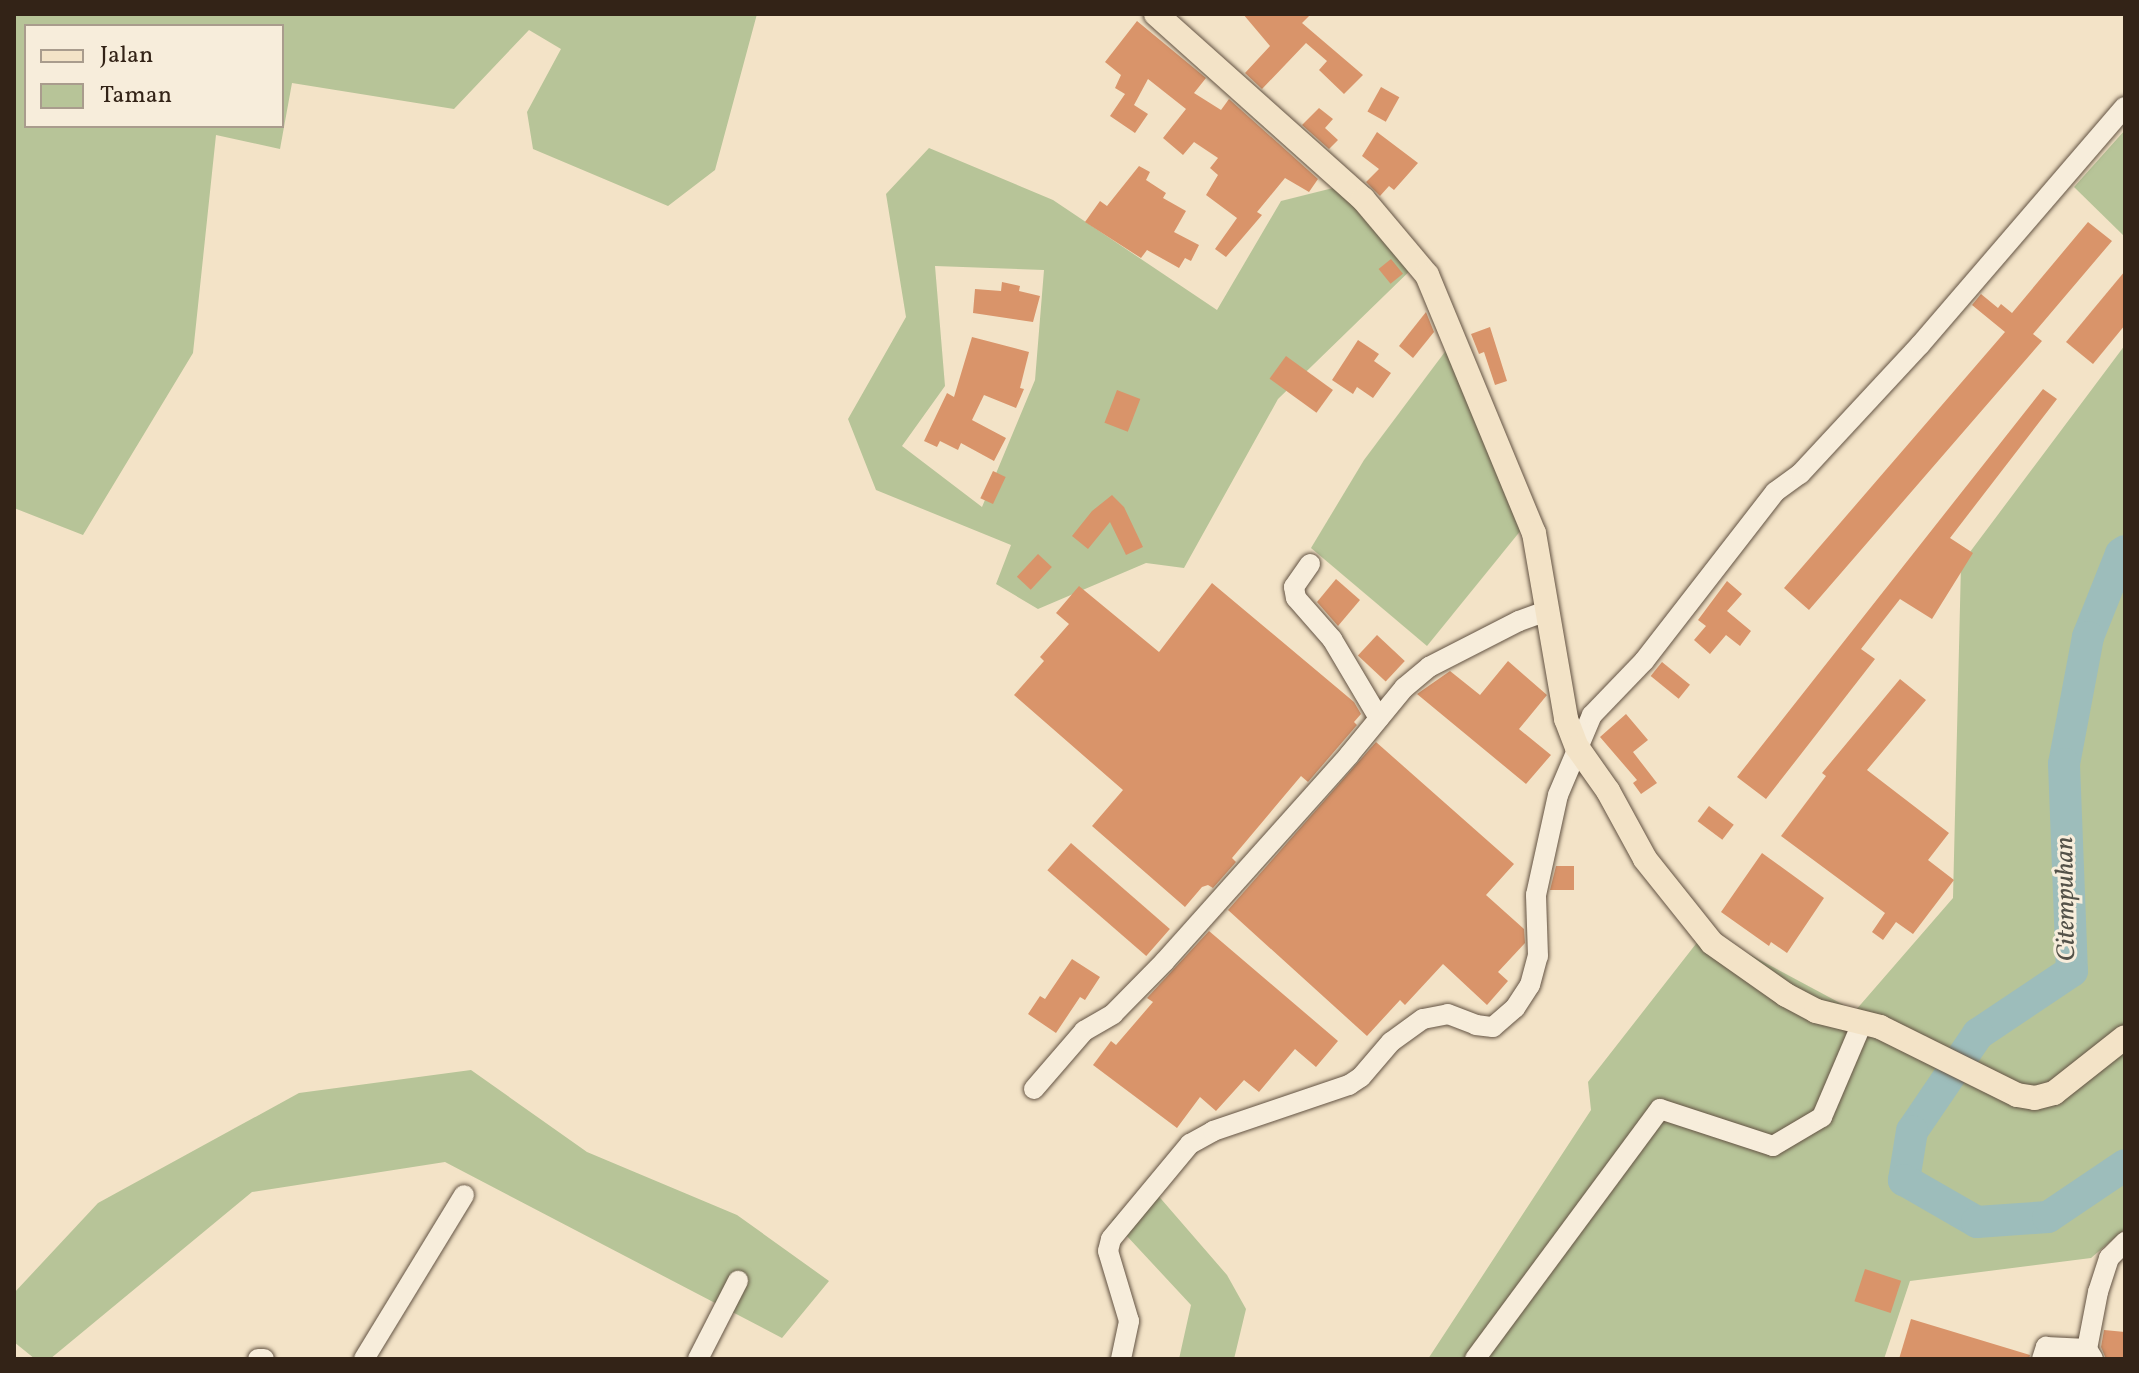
<!DOCTYPE html>
<html>
<head>
<meta charset="utf-8">
<style>
	body { margin:0 }
	#map { position:relative; width:2139px; height:1373px; overflow:hidden; background:#f3e3c7; font-family:Vollkorn,serif }
	div>[style] { position:absolute }
	[style*='--x'] { left:calc(var(--x)*1px); top:calc(var(--y)*1px); width:calc(var(--w)*1px); rotate:calc(var(--a)*1deg) }
	.green>* { inset:0; background:#b7c498 }
	.river>* { height:32px; margin:-16px; padding:0 16px; transform-origin:16px; border-radius:16px; background:#9dbdbb }
	.building>* { inset:0; background:#d9946a; transform-origin:0 0 }
	.roads { filter:drop-shadow(0 0 2px #635343) drop-shadow(0 0 2px #635343) }
	.minor>* { height:20px; margin:-10px; padding:0 10px; transform-origin:10px; border-radius:10px; background:#f7eddb }
	.major>* { height:24px; margin:-12px; padding:0 12px; transform-origin:12px; border-radius:12px; background:#f3e3c7 }
	span { translate:-50% -50%; white-space:nowrap; text-align:center; line-height:1.15; -webkit-text-stroke:6px #f7eddb; paint-order:stroke }
	.water-label { font-size:26px; color:#535148; font-style:italic }
	.frame { position:absolute; inset:0; border:16px solid #332317; pointer-events:none }
	.legend { position:absolute; left:24px; top:24px; width:260px; height:104px; box-sizing:border-box; background:#f7eddb; border:2px solid #a99c8d; margin:0; padding:10px 14px; list-style:none; font-size:24px; color:#332317 }
	.legend li { display:flex; align-items:center; gap:16px; height:40px }
	.legend b { width:40px; border:2px solid #a99c8d }
</style>
</head>
<body>
<div id="map">
	<div class="green">
		<div style="clip-path:polygon(evenodd,14px 14px,757px 14px,715px 170px,668px 206px,533px 149px,527px 112px,561px 49px,529px 30px,454px 109px,292px 83px,280px 149px,216px 135px,193px 353px,83px 535px,14px 508px,14px 14px,26px 26px,282px 26px,282px 126px,26px 126px,26px 26px)"></div>
		<div style="clip-path:polygon(2125px 130px,2125px 237px,2074px 187px)"></div>
		<div style="clip-path:polygon(evenodd,929px 148px,1053px 200px,1217px 310px,1281px 201px,1349px 184px,1421px 260px,1278px 399px,1184px 568px,1146px 563px,1038px 609px,996px 584px,1011px 545px,876px 490px,848px 419px,906px 317px,886px 194px,929px 148px,935px 266px,1044px 270px,1035px 380px,982px 507px,902px 446px,945px 386px,935px 266px)"></div>
		<div style="clip-path:polygon(1459px 333px,1530px 519px,1427px 646px,1311px 548px,1364px 460px)"></div>
		<div style="clip-path:polygon(2125px 345px,2125px 1229px,2091px 1258px,1910px 1281px,1884px 1359px,1428px 1359px,1591px 1110px,1588px 1082px,1706px 931px,1855px 1011px,1953px 898px,1961px 564px)"></div>
		<div style="clip-path:polygon(471px 1070px,587px 1152px,737px 1215px,829px 1281px,782px 1338px,445px 1162px,252px 1192px,50px 1359px,35px 1359px,14px 1342px,14px 1293px,98px 1203px,299px 1093px)"></div>
		<div style="clip-path:polygon(1149px 1185px,1227px 1275px,1246px 1309px,1234px 1359px,1179px 1359px,1191px 1305px,1112px 1220px)"></div>
	</div>
	<div class="river">
		<div style="--x:2125;--y:551;--w:5;--a:143"></div>
		<div style="--x:2121;--y:554;--w:89;--a:111.7"></div>
		<div style="--x:2088;--y:637;--w:129;--a:100.7"></div>
		<div style="--x:2064;--y:764;--w:207;--a:87.8"></div>
		<div style="--x:2072;--y:971;--w:113;--a:146.2"></div>
		<div style="--x:1978;--y:1034;--w:117;--a:124.2"></div>
		<div style="--x:1912;--y:1131;--w:50;--a:99.3"></div>
		<div style="--x:1904;--y:1180;--w:84;--a:29.9"></div>
		<div style="--x:1977;--y:1222;--w:71;--a:-4"></div>
		<div style="--x:2048;--y:1217;--w:93;--a:-34"></div>
	</div>
	<div class="building">
		<div style="clip-path:polygon(1243px 14px,1311px 14px,1302px 23px,1363px 75px,1344px 94px,1319px 70px,1327px 61px,1306px 43px,1262px 89px,1245px 73px,1270px 46px)"></div>
		<div style="clip-path:polygon(1137px 21px,1206px 78px,1194px 93px,1221px 110px,1229px 99px,1318px 179px,1309px 192px,1285px 178px,1257px 212px,1262px 215px,1226px 257px,1215px 249px,1237px 218px,1206px 195px,1218px 175px,1210px 168px,1218px 158px,1194px 142px,1183px 155px,1163px 138px,1186px 109px,1148px 79px,1134px 105px,1148px 114px,1135px 133px,1110px 116px,1125px 94px,1115px 88px,1121px 75px,1105px 62px)"></div>
		<div style="left:1381px;top:87px;width:21px;height:28px;rotate:29deg"></div>
		<div style="clip-path:polygon(1319px 108px,1333px 119px,1325px 128px,1338px 140px,1329px 149px,1302px 125px)"></div>
		<div style="clip-path:polygon(1377px 132px,1418px 163px,1394px 190px,1389px 186px,1380px 196px,1366px 182px,1379px 169px,1362px 156px)"></div>
		<div style="clip-path:polygon(1139px 166px,1150px 172px,1146px 180px,1166px 193px,1163px 198px,1186px 211px,1174px 232px,1199px 245px,1191px 261px,1185px 258px,1179px 268px,1147px 250px,1141px 258px,1085px 222px,1100px 201px,1107px 206px)"></div>
		<div style="clip-path:polygon(2088px 222px,2112px 241px,2033px 334px,2042px 341px,1809px 610px,1784px 588px,2005px 332px,1972px 305px,1981px 294px,1998px 308px,2001px 304px,2012px 313px)"></div>
		<div style="left:1391px;top:259px;width:19px;height:16px;rotate:51deg"></div>
		<div style="clip-path:polygon(2125px 271px,2125px 325px,2093px 364px,2066px 342px)"></div>
		<div style="clip-path:polygon(1002px 282px,1020px 286px,1019px 291px,1040px 296px,1033px 322px,973px 313px,975px 289px,1001px 291px)"></div>
		<div style="clip-path:polygon(1426px 312px,1434px 332px,1413px 358px,1399px 346px)"></div>
		<div style="clip-path:polygon(1490px 327px,1507px 381px,1495px 385px,1484px 352px,1479px 354px,1471px 334px)"></div>
		<div style="clip-path:polygon(972px 337px,1029px 352px,1020px 388px,1024px 389px,1016px 408px,984px 395px,972px 420px,1006px 438px,994px 461px,961px 443px,958px 450px,940px 441px,937px 447px,924px 441px,947px 393px,954px 397px)"></div>
		<div style="clip-path:polygon(1358px 340px,1379px 354px,1374px 361px,1391px 373px,1373px 398px,1357px 387px,1353px 394px,1332px 380px)"></div>
		<div style="left:1286px;top:356px;width:58px;height:28px;rotate:36deg"></div>
		<div style="clip-path:polygon(2043px 389px,2057px 399px,1950px 538px,1973px 553px,1932px 619px,1900px 599px,1861px 649px,1875px 659px,1766px 799px,1737px 777px)"></div>
		<div style="left:1117px;top:390px;width:25px;height:35px;rotate:21deg"></div>
		<div style="left:993px;top:471px;width:14px;height:30px;rotate:25deg"></div>
		<div style="clip-path:polygon(1112px 495px,1124px 507px,1143px 547px,1126px 555px,1110px 522px,1088px 549px,1072px 536px,1092px 511px)"></div>
		<div style="left:1038px;top:554px;width:19px;height:31px;rotate:43deg"></div>
		<div style="clip-path:polygon(1336px 579px,1360px 600px,1338px 626px,1317px 602px)"></div>
		<div style="clip-path:polygon(1727px 581px,1742px 594px,1727px 611px,1751px 631px,1740px 646px,1726px 635px,1710px 654px,1694px 640px,1706px 626px,1698px 620px)"></div>
		<div style="clip-path:polygon(1212px 583px,1354px 702px,1361px 714px,1354px 722px,1357px 725px,1308px 782px,1301px 776px,1232px 858px,1236px 862px,1213px 888px,1208px 885px,1202px 887px,1185px 907px,1092px 826px,1123px 790px,1014px 695px,1044px 661px,1040px 657px,1069px 624px,1056px 613px,1079px 586px,1159px 652px)"></div>
		<div style="left:1377px;top:635px;width:38px;height:28px;rotate:43deg"></div>
		<div style="clip-path:polygon(1508px 661px,1547px 695px,1519px 729px,1551px 755px,1526px 784px,1417px 694px,1450px 671px,1480px 695px)"></div>
		<div style="left:1662px;top:662px;width:36px;height:18px;rotate:39deg"></div>
		<div style="clip-path:polygon(1900px 679px,1926px 700px,1867px 770px,1949px 833px,1928px 860px,1954px 880px,1913px 934px,1896px 922px,1883px 940px,1872px 932px,1885px 913px,1781px 836px,1826px 776px,1822px 773px)"></div>
		<div style="clip-path:polygon(1626px 714px,1648px 740px,1633px 752px,1657px 783px,1641px 794px,1633px 783px,1637px 780px,1600px 737px)"></div>
		<div style="clip-path:polygon(1376px 742px,1514px 864px,1486px 895px,1524px 929px,1525px 943px,1498px 972px,1508px 981px,1487px 1005px,1443px 964px,1405px 1005px,1400px 1000px,1367px 1036px,1228px 910px)"></div>
		<div style="left:1709px;top:806px;width:31px;height:19px;rotate:37deg"></div>
		<div style="left:1071px;top:843px;width:131px;height:36px;rotate:41deg"></div>
		<div style="clip-path:polygon(1762px 853px,1824px 898px,1787px 953px,1771px 942px,1769px 946px,1721px 912px)"></div>
		<div style="clip-path:polygon(1556px 866px,1574px 866px,1574px 890px,1550px 890px)"></div>
		<div style="clip-path:polygon(1209px 931px,1338px 1041px,1316px 1067px,1295px 1049px,1259px 1092px,1244px 1080px,1216px 1111px,1200px 1097px,1177px 1128px,1093px 1065px,1111px 1041px,1116px 1045px,1153px 1002px,1147px 998px)"></div>
		<div style="clip-path:polygon(1072px 959px,1100px 977px,1085px 1000px,1080px 997px,1056px 1033px,1028px 1014px,1040px 996px,1045px 999px)"></div>
		<div style="left:1865px;top:1269px;width:38px;height:34px;rotate:18deg"></div>
		<div style="clip-path:polygon(1911px 1319px,2030px 1355px,2029px 1359px,1899px 1359px)"></div>
		<div style="clip-path:polygon(2104px 1330px,2125px 1332px,2125px 1359px,2106px 1359px,2101px 1347px)"></div>
	</div>
	<div class="roads">
		<div class="minor">
			<div style="--x:1310;--y:564;--w:28;--a:125"></div>
			<div style="--x:1294;--y:587;--w:11;--a:80"></div>
			<div style="--x:1296;--y:598;--w:55;--a:48.7"></div>
			<div style="--x:1332;--y:639;--w:92;--a:59.3"></div>
			<div style="--x:1034;--y:1089;--w:77;--a:-49.2"></div>
			<div style="--x:1084;--y:1031;--w:34;--a:-30"></div>
			<div style="--x:1113;--y:1014;--w:74;--a:-45.5"></div>
			<div style="--x:1165;--y:961;--w:276;--a:-48.2"></div>
			<div style="--x:1349;--y:755;--w:87;--a:-50.6"></div>
			<div style="--x:1404;--y:688;--w:33;--a:-40"></div>
			<div style="--x:1429;--y:667;--w:101;--a:-27.1"></div>
			<div style="--x:1519;--y:621;--w:30;--a:-20"></div>
			<div style="--x:258;--y:1359;--w:6;--a:0"></div>
			<div style="--x:364;--y:1359;--w:192;--a:-58.6"></div>
			<div style="--x:698;--y:1359;--w:88;--a:-62.9"></div>
			<div style="--x:1121;--y:1359;--w:39;--a:-78"></div>
			<div style="--x:1129;--y:1321;--w:73;--a:-106.7"></div>
			<div style="--x:1108;--y:1251;--w:12;--a:-76"></div>
			<div style="--x:1111;--y:1239;--w:124;--a:-50.3"></div>
			<div style="--x:1190;--y:1144;--w:26;--a:-29"></div>
			<div style="--x:1213;--y:1131;--w:144;--a:-18.7"></div>
			<div style="--x:1349;--y:1085;--w:14;--a:-34"></div>
			<div style="--x:1361;--y:1077;--w:46;--a:-49.4"></div>
			<div style="--x:1391;--y:1042;--w:39;--a:-36"></div>
			<div style="--x:1423;--y:1019;--w:25;--a:-11"></div>
			<div style="--x:1448;--y:1014;--w:30;--a:21"></div>
			<div style="--x:1476;--y:1025;--w:17;--a:7"></div>
			<div style="--x:1493;--y:1027;--w:29;--a:-41"></div>
			<div style="--x:1515;--y:1008;--w:27;--a:-57"></div>
			<div style="--x:1530;--y:985;--w:30;--a:-75"></div>
			<div style="--x:1538;--y:956;--w:61;--a:-91.9"></div>
			<div style="--x:1536;--y:895;--w:102;--a:-77.6"></div>
			<div style="--x:1558;--y:795;--w:87;--a:-67"></div>
			<div style="--x:1592;--y:715;--w:75;--a:-46.1"></div>
			<div style="--x:1644;--y:661;--w:214;--a:-52.2"></div>
			<div style="--x:1775;--y:492;--w:31;--a:-36"></div>
			<div style="--x:1800;--y:474;--w:176;--a:-47.1"></div>
			<div style="--x:1920;--y:345;--w:314;--a:-49.3"></div>
			<div style="--x:1475;--y:1359;--w:311;--a:-53.5"></div>
			<div style="--x:1660;--y:1109;--w:119;--a:18.1"></div>
			<div style="--x:1773;--y:1146;--w:57;--a:-30.6"></div>
			<div style="--x:1822;--y:1117;--w:102;--a:-66.9"></div>
			<div style="--x:2042;--y:1359;--w:13;--a:-72"></div>
			<div style="--x:2046;--y:1347;--w:41;--a:2.8"></div>
			<div style="--x:2093;--y:1359;--w:12;--a:-121"></div>
			<div style="--x:2087;--y:1349;--w:58;--a:-79.1"></div>
			<div style="--x:2098;--y:1292;--w:36;--a:-72"></div>
			<div style="--x:2109;--y:1258;--w:23;--a:-45"></div>
		</div>
		<div class="major">
			<div style="--x:1156;--y:14;--w:278;--a:41.8"></div>
			<div style="--x:1363;--y:199;--w:99;--a:49.9"></div>
			<div style="--x:1427;--y:275;--w:279;--a:67.5"></div>
			<div style="--x:1534;--y:533;--w:189;--a:80.2"></div>
			<div style="--x:1566;--y:719;--w:30;--a:69"></div>
			<div style="--x:1577;--y:747;--w:54;--a:54.8"></div>
			<div style="--x:1608;--y:791;--w:77;--a:61.4"></div>
			<div style="--x:1645;--y:859;--w:107;--a:51.4"></div>
			<div style="--x:1712;--y:943;--w:90;--a:35.1"></div>
			<div style="--x:1786;--y:995;--w:34;--a:28"></div>
			<div style="--x:1816;--y:1011;--w:66;--a:14"></div>
			<div style="--x:1880;--y:1027;--w:153;--a:26.4"></div>
			<div style="--x:2017;--y:1095;--w:18;--a:9"></div>
			<div style="--x:2035;--y:1098;--w:20;--a:-15"></div>
			<div style="--x:2054;--y:1093;--w:90;--a:-38.3"></div>
		</div>
	</div>
	<div class="water-label">
		<span style="left:2067px;top:899px;rotate:-91deg">Citempuhan</span>
	</div>
	<div class="frame"></div>
	<ul class="legend">
	<li><b style="height:10px;background:#f3e3c7"></b>Jalan</li>
	<li><b style="height:22px;background:#b7c498"></b>Taman</li>
	</ul>
</div>
</body>
</html>
